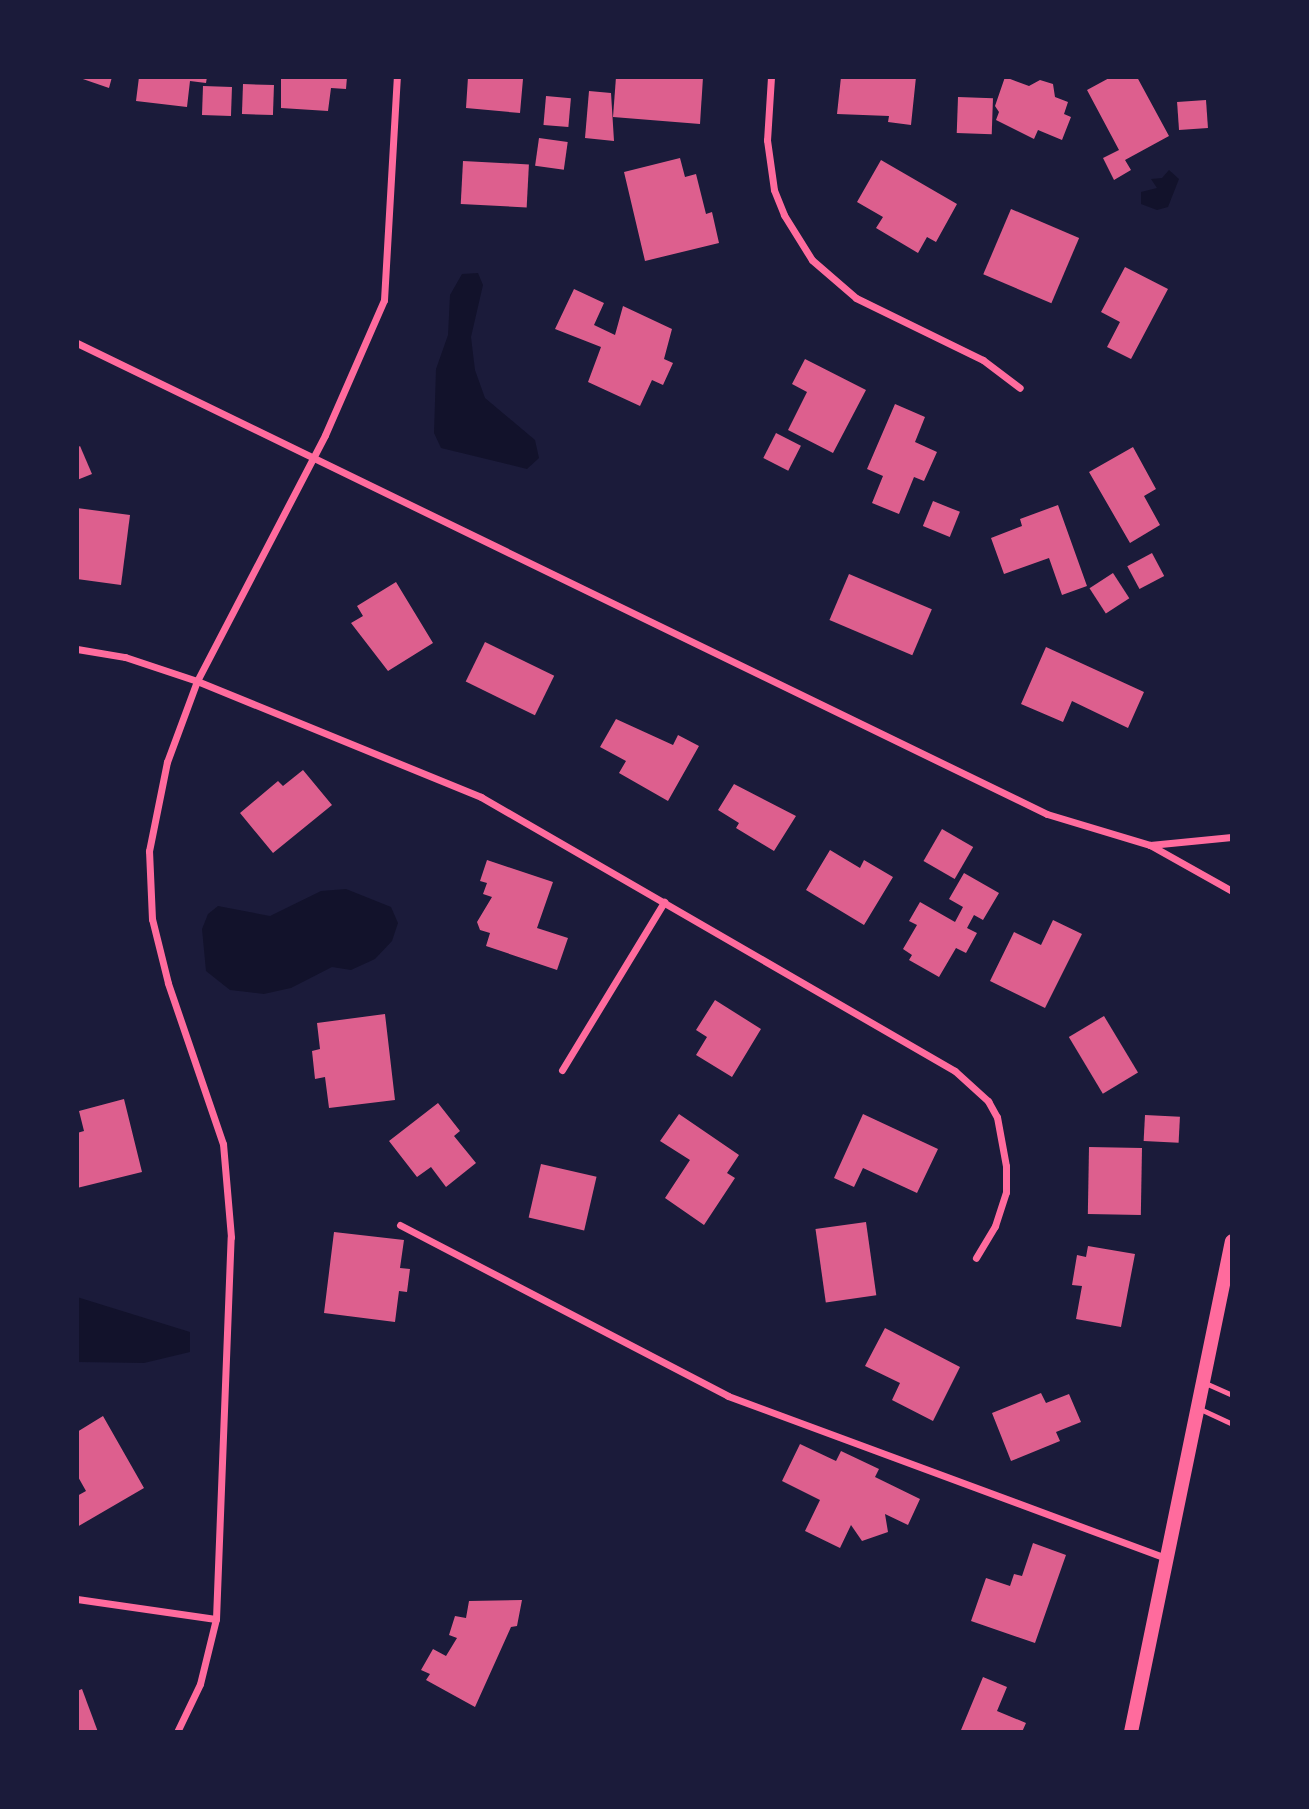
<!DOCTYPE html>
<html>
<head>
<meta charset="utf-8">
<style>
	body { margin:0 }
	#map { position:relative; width:1309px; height:1809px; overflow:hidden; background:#1b1b3a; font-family:"Sofia Sans Condensed",sans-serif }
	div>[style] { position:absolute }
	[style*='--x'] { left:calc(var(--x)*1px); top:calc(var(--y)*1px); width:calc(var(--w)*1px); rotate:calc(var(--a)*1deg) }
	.water>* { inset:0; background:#12122b }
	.building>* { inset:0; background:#dd5f8e; transform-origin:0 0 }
	.service>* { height:5px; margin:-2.5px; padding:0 2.5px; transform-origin:2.5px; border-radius:2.5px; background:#ff6b9d }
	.minor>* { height:7px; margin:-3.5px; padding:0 3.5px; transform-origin:3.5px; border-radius:3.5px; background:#ff6b9d }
	.secondary>* { height:14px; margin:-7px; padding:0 7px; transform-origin:7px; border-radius:7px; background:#ff6b9d }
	span { translate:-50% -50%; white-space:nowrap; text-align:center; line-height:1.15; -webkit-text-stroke:5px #1b1b3a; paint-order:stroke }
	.frame { position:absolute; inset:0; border:79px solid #1b1b3a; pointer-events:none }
</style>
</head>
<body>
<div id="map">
	<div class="water">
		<div style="clip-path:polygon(1169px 170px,1179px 179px,1168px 207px,1157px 210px,1141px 204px,1141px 192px,1157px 188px,1151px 179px,1162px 178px)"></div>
		<div style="clip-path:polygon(478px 273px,483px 285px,471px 337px,475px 370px,485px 398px,535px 440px,539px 458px,527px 469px,441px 448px,434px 433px,436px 369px,448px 335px,450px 295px,462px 274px)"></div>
		<div style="clip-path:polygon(346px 889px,391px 907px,398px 923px,392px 941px,375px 959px,351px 970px,332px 967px,291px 988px,264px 994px,230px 990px,206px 971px,202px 929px,208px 914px,218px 906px,270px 916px,321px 891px)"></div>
		<div style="clip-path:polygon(77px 1297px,190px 1332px,190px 1352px,144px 1363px,77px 1362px)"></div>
	</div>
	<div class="building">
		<div style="clip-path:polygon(77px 77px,112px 77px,109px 88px)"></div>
		<div style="clip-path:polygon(139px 77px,207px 77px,206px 83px,190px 81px,187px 107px,136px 101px)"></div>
		<div style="clip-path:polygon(281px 77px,347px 77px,346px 89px,331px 88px,328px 111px,281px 108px)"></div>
		<div style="clip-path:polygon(468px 77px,535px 77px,523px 79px,520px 113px,466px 108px)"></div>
		<div style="clip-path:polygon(616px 77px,703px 77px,700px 124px,613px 117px)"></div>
		<div style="clip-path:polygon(841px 77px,916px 77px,911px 125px,888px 122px,889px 116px,837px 114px)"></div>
		<div style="clip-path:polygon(1005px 77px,1029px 86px,1040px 80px,1053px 84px,1055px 97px,1068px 102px,1064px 114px,1071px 117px,1062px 140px,1038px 130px,1034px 139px,996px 120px,999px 112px,995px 106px)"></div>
		<div style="clip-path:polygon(1111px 77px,1137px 77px,1169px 136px,1125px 160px,1131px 170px,1114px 180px,1103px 158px,1119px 150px,1087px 90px)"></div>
		<div style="left:243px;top:84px;width:31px;height:30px;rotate:2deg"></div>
		<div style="left:203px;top:86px;width:29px;height:29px;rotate:2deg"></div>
		<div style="clip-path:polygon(589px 91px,611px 93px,614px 141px,585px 138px)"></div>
		<div style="left:546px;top:96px;width:25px;height:29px;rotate:5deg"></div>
		<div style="left:958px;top:97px;width:35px;height:36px;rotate:2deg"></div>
		<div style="left:1206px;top:100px;width:28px;height:29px;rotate:86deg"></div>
		<div style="left:539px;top:138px;width:29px;height:28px;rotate:8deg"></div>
		<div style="clip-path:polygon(680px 158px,685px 177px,696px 174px,706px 214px,712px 212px,719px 243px,645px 261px,624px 172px)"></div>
		<div style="clip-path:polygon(881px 160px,957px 204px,936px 242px,927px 237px,918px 253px,876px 228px,883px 217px,857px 202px)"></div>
		<div style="left:463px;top:161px;width:66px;height:43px;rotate:3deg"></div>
		<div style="left:1011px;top:209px;width:74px;height:71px;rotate:23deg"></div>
		<div style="clip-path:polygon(1125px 267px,1168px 289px,1131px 359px,1107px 347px,1120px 322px,1101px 312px)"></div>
		<div style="clip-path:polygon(574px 289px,604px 303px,594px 325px,615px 335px,623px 306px,672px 329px,664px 359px,673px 363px,663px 385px,652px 380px,640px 406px,588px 382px,601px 347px,555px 329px)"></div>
		<div style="clip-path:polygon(805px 359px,866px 390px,833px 453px,788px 430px,807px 392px,792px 384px)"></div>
		<div style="clip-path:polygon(895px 404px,925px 417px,915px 442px,937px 452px,924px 481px,914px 477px,899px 514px,872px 503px,883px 476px,867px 469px)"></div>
		<div style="left:776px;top:433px;width:28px;height:28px;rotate:27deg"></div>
		<div style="clip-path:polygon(80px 446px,92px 474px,77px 480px,77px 448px)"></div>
		<div style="clip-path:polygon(1133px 447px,1156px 489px,1144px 496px,1160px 525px,1130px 543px,1089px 472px)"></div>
		<div style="left:933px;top:501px;width:29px;height:27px;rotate:22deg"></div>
		<div style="clip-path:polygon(1058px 505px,1087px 586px,1062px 595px,1049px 558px,1004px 574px,991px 538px,1022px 526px,1020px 519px)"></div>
		<div style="clip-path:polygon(77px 508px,130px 515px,121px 585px,77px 579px)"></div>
		<div style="left:1152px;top:553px;width:26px;height:28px;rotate:62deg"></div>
		<div style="left:1113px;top:573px;width:30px;height:28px;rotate:57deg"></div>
		<div style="left:849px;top:574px;width:90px;height:50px;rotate:23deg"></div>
		<div style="clip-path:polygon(396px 582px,433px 643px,388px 671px,351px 623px,363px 616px,357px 606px)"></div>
		<div style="left:485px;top:642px;width:77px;height:44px;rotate:26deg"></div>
		<div style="clip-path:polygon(1046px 647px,1144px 692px,1128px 728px,1072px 701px,1063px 722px,1021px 704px)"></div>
		<div style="clip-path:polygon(616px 719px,673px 745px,678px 735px,699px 746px,668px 801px,619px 773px,626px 761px,600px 747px)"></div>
		<div style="clip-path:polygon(303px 770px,332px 805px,273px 853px,240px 813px,278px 781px,283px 786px)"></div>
		<div style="clip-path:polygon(734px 784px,796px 816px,774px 851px,736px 828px,739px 823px,718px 810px)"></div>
		<div style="left:942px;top:829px;width:36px;height:37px;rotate:30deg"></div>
		<div style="clip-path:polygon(830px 850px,860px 868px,864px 860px,893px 877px,864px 925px,806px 890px)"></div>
		<div style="clip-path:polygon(487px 860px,553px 882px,537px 928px,568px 938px,557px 970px,486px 946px,490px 933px,480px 930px,477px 922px,492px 897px,483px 894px,487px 883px,480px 881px)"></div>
		<div style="clip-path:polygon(964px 873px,999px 893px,983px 920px,974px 915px,967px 928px,977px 933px,966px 953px,956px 948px,939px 977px,909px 960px,912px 955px,903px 949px,917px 925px,909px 921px,920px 902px,955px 922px,963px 907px,949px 899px)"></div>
		<div style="clip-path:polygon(1053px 920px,1082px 934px,1045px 1008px,990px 981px,1014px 932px,1041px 945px)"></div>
		<div style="clip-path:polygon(715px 1000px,761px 1029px,732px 1077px,696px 1055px,707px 1037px,696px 1030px)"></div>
		<div style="clip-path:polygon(385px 1014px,395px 1100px,329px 1108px,325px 1077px,315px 1079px,312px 1051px,320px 1049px,317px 1023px)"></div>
		<div style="left:1104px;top:1016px;width:66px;height:41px;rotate:59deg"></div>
		<div style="clip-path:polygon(124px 1099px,142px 1172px,77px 1188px,77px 1133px,84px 1131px,79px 1111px)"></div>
		<div style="clip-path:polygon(438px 1103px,460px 1131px,454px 1136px,476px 1163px,446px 1187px,431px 1167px,417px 1177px,389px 1141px)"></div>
		<div style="clip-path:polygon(679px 1114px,739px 1155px,727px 1173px,735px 1178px,704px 1225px,665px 1198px,690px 1160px,660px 1141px)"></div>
		<div style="clip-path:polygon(863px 1114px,938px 1149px,917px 1193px,863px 1168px,854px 1187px,834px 1178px)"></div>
		<div style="left:1145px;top:1115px;width:35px;height:26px;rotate:3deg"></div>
		<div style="left:1089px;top:1147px;width:53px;height:67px;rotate:1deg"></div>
		<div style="left:541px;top:1164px;width:57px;height:55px;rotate:13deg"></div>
		<div style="left:866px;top:1222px;width:74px;height:51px;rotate:82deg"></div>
		<div style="clip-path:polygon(334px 1232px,404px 1240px,400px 1268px,410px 1269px,407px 1292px,399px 1291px,395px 1322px,324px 1313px)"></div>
		<div style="clip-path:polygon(1088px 1246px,1135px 1254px,1121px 1327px,1076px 1319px,1082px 1286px,1072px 1285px,1077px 1255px,1086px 1257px)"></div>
		<div style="clip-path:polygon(885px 1328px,960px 1367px,933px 1421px,892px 1400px,900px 1383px,865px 1366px)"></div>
		<div style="clip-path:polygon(1041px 1393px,1046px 1403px,1069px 1394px,1081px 1422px,1056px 1432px,1060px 1441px,1011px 1461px,992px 1413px)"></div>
		<div style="clip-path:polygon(103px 1416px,144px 1488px,77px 1527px,77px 1496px,86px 1491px,77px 1475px,77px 1432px)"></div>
		<div style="clip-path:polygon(800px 1444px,836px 1461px,841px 1451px,879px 1469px,875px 1477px,920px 1499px,908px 1525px,885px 1514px,888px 1532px,862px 1541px,851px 1525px,840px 1548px,805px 1531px,820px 1500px,782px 1481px)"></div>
		<div style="clip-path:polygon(1033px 1543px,1066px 1555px,1035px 1643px,971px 1621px,986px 1578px,1010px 1586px,1014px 1574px,1022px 1576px)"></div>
		<div style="clip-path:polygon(522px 1600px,517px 1626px,511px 1627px,475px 1707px,426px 1680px,430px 1674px,421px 1670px,433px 1649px,446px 1656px,457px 1638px,449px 1635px,455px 1616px,466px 1618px,469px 1601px)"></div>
		<div style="clip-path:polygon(983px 1677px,1007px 1687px,997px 1711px,1026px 1723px,1022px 1732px,961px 1730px)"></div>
		<div style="clip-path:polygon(82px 1689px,98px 1732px,77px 1732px,77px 1691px)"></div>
	</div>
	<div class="service">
		<div style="--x:1203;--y:1382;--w:32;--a:24"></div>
		<div style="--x:1198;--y:1408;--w:38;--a:25"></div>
	</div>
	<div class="minor">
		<div style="--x:771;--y:77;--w:63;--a:93.6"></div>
		<div style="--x:767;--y:140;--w:50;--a:82"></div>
		<div style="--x:774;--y:190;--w:27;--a:68"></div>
		<div style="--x:784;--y:215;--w:53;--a:58.1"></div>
		<div style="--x:812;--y:260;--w:58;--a:40.8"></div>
		<div style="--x:856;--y:298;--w:141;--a:26"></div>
		<div style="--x:983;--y:360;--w:46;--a:37.1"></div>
		<div style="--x:77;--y:343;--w:1078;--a:25.9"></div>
		<div style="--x:1047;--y:814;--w:108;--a:16.8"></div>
		<div style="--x:1150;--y:845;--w:94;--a:29.3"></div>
		<div style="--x:77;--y:649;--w:49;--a:9.5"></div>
		<div style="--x:125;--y:657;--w:76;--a:18.4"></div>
		<div style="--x:197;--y:681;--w:307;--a:22.2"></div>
		<div style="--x:481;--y:797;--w:547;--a:30.03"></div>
		<div style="--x:955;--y:1071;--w:45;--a:42.3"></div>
		<div style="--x:988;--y:1101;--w:18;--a:61"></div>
		<div style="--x:997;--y:1117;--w:50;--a:79.6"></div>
		<div style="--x:1006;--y:1166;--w:26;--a:90"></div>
		<div style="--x:1006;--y:1192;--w:36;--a:108"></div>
		<div style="--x:995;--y:1226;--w:37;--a:121"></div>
		<div style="--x:1150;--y:845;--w:82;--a:-5.6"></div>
		<div style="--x:562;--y:1070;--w:197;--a:-58.7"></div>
		<div style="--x:400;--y:1225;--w:370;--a:27.5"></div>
		<div style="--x:728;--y:1396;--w:469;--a:20.3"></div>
		<div style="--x:77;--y:1599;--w:140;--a:8.2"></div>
		<div style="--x:177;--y:1732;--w:53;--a:-64.4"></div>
		<div style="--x:200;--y:1684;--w:67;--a:-76.2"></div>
		<div style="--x:216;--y:1619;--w:382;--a:-87.8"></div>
		<div style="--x:231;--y:1237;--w:93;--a:-94.9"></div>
		<div style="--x:223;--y:1144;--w:170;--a:-108.9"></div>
		<div style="--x:168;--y:983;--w:66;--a:-104"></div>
		<div style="--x:152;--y:919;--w:68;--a:-92.5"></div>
		<div style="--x:149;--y:851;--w:91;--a:-78.6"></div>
		<div style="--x:167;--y:762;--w:86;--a:-69.7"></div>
		<div style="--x:197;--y:681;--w:277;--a:-62.5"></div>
		<div style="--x:325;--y:435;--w:147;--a:-66.4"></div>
		<div style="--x:384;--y:300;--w:223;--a:-86.7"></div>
	</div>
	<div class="secondary">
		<div style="--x:1131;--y:1732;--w:501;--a:-78.38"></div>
	</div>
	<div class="frame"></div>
</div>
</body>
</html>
